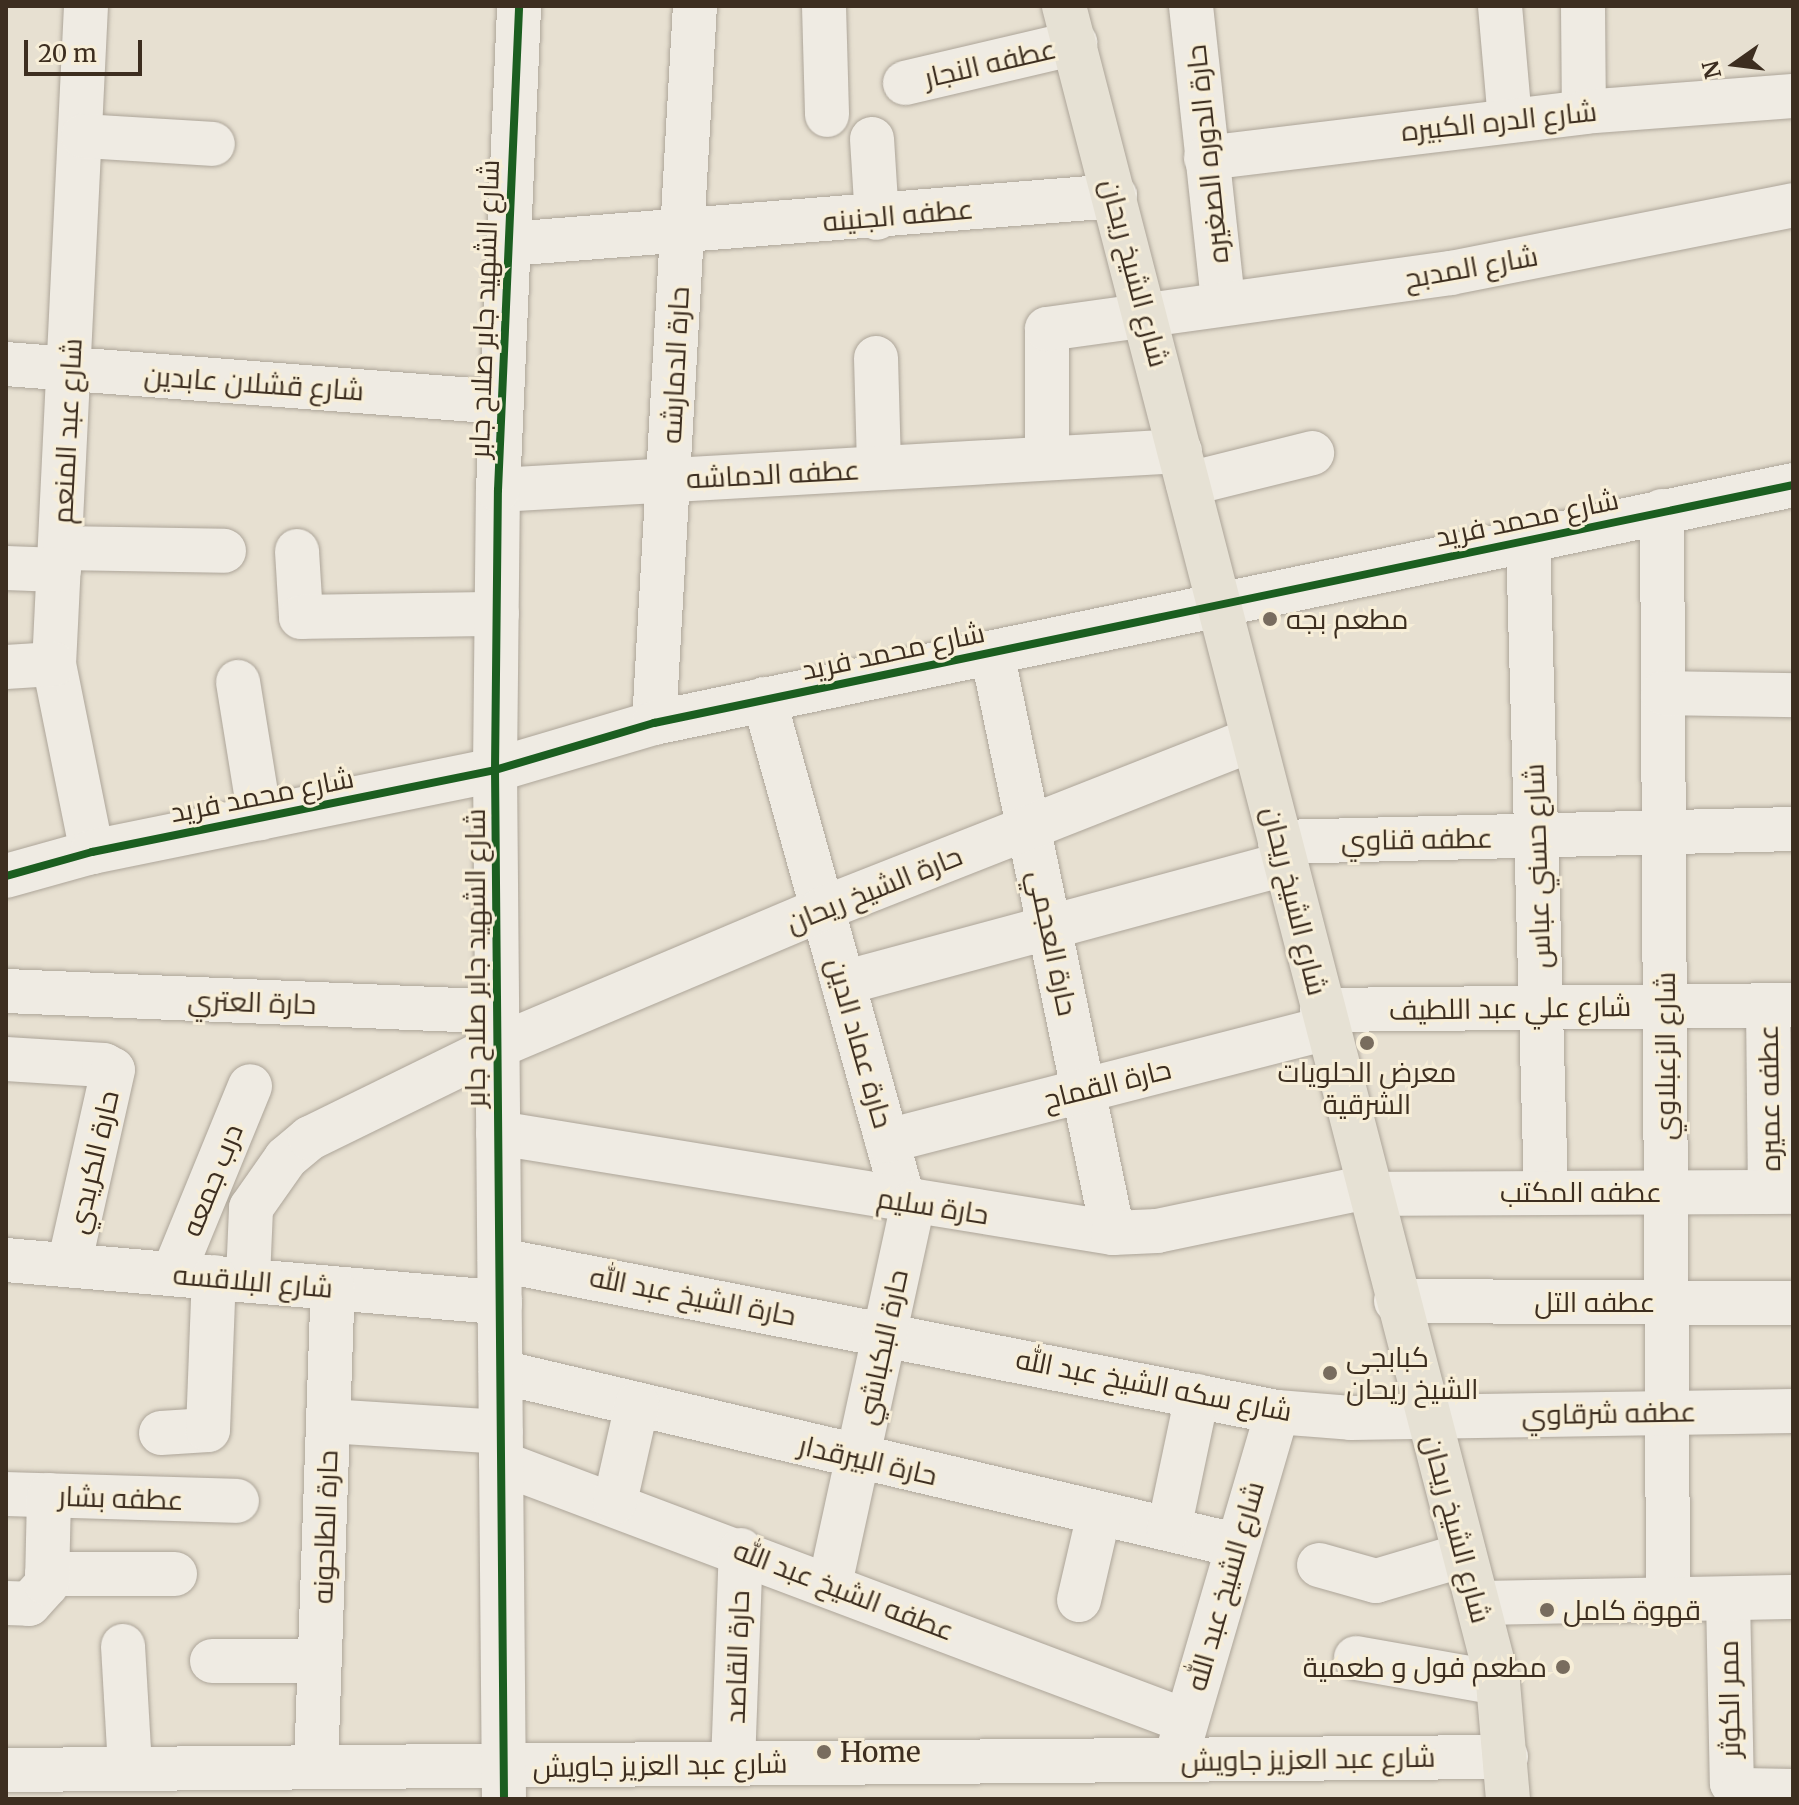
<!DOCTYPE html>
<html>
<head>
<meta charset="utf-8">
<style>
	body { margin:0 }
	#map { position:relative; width:1799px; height:1805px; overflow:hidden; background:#e7e0d1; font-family:Merriweather,Cairo,serif }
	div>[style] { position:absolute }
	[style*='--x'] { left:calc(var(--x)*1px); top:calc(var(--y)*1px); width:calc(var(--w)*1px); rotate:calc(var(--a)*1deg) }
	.roads { filter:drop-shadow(0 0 2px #ada599) drop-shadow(0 0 2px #ada599) }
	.minor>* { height:44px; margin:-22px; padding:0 22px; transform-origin:22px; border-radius:22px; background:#efebe3 }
	.major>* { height:44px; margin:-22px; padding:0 22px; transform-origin:22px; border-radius:22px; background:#e6e1d4 }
	.cycleway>* { height:8px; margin:-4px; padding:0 4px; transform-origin:4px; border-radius:4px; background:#1b5e20 }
	.dots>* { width:22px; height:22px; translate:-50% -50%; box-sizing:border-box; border:4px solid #f7eed8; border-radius:50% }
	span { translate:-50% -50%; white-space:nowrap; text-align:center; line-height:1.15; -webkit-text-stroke:6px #f7eed8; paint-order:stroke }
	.street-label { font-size:28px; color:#3d2e20 }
	.poi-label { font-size:28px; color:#3d2e20 }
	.left { translate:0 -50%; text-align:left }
	.right { translate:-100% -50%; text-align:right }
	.frame { position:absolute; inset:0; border:8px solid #3d2e20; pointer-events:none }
	.north { position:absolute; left:1695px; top:24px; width:80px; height:80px; -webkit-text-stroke:6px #f7eed8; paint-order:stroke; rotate:256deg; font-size:22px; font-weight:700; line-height:32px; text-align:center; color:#3d2e20 }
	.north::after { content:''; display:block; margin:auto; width:28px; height:36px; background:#3d2e20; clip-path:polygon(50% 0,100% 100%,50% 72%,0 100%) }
	.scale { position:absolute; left:24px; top:40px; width:118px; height:36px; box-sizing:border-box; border:4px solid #3d2e20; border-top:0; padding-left:10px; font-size:24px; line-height:28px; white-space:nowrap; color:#3d2e20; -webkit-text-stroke:6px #f7eed8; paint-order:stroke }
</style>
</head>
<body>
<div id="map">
	<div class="roads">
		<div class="minor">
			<div style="--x:86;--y:6;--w:659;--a:92.78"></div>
			<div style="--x:54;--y:664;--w:192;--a:78.6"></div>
			<div style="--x:824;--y:6;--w:109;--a:88.4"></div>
			<div style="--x:1191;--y:6;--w:298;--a:83.8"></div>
			<div style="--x:1500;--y:6;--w:114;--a:85"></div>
			<div style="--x:1583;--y:6;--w:106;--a:89.5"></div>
			<div style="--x:905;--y:83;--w:175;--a:-13.2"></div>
			<div style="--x:83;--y:136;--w:130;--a:3.5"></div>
			<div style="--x:872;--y:139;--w:79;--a:86.4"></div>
			<div style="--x:1206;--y:158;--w:381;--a:-6.9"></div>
			<div style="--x:1584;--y:112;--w:210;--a:-4.4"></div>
			<div style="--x:509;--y:244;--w:608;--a:-4.53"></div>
			<div style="--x:876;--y:358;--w:110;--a:88.4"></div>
			<div style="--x:6;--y:364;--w:497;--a:4.4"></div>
			<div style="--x:1047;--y:458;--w:129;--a:-90"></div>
			<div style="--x:1047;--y:329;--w:408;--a:-7.9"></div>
			<div style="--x:1451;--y:273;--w:349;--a:-11.2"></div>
			<div style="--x:1188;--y:484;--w:128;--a:-14"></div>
			<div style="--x:498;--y:490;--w:683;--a:-3.27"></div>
			<div style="--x:1662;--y:511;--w:1089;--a:89.68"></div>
			<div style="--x:1528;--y:540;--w:653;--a:88.42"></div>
			<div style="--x:60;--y:548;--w:164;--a:1"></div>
			<div style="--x:297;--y:551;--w:66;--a:86.5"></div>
			<div style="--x:301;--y:617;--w:196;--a:-0.9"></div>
			<div style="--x:6;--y:568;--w:53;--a:2.2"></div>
			<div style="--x:992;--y:653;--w:592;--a:78.22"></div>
			<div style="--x:6;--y:667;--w:48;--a:-3.6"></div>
			<div style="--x:238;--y:682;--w:138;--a:80.8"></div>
			<div style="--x:1663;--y:693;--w:130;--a:0.9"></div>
			<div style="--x:764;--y:699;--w:522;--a:74.45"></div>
			<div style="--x:654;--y:723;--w:718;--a:-86.73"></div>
			<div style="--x:1280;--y:842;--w:513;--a:-1.45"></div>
			<div style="--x:6;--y:876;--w:89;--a:-15.6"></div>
			<div style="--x:92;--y:852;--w:411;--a:-11.5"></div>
			<div style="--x:495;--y:770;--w:166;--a:-16.5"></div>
			<div style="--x:654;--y:723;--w:1164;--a:-11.8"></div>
			<div style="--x:843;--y:983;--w:458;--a:-15.1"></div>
			<div style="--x:6;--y:991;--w:491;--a:2.4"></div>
			<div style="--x:1768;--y:1005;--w:187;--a:89.4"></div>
			<div style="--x:1322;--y:1010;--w:471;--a:-0.6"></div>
			<div style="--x:6;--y:1059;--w:98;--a:3.5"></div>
			<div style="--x:104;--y:1065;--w:10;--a:29"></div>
			<div style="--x:113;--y:1070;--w:200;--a:102.7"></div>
			<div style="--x:498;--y:1133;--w:623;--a:9.24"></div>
			<div style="--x:1113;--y:1233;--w:44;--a:-2.6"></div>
			<div style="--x:1157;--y:1231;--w:215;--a:-11.8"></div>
			<div style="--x:887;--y:1141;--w:454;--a:-14.4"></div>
			<div style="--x:1369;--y:1194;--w:424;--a:-0.3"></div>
			<div style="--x:6;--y:1260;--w:496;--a:4.9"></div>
			<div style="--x:500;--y:1260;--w:792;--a:11.07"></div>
			<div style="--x:1277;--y:1412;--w:74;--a:4.6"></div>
			<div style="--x:1351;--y:1418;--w:442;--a:-0.9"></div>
			<div style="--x:173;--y:1274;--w:203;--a:-67.7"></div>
			<div style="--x:248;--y:1278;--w:70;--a:-87.5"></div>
			<div style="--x:251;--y:1208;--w:61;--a:-55"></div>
			<div style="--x:286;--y:1158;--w:31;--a:-40"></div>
			<div style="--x:310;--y:1138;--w:209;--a:-26.1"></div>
			<div style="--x:498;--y:1046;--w:352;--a:-22.9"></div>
			<div style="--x:822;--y:909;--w:463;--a:-21.5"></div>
			<div style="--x:1396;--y:1301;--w:397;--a:0.3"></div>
			<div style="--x:501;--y:1372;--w:754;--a:13.26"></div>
			<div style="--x:328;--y:1421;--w:173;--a:3.6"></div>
			<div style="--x:161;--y:1433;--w:47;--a:-3.7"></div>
			<div style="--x:208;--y:1430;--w:153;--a:-87.8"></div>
			<div style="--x:501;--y:1463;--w:732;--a:20.64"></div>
			<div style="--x:6;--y:1494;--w:231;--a:1.7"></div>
			<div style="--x:615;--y:1502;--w:100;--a:-77.3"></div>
			<div style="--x:1169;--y:1529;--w:136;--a:-78.1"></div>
			<div style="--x:1319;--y:1565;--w:59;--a:15.7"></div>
			<div style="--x:1376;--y:1581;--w:92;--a:-16.5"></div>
			<div style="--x:47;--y:1574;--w:128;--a:0"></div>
			<div style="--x:830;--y:1584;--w:390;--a:-77.7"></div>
			<div style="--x:1728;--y:1599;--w:184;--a:88.8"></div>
			<div style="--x:1732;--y:1783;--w:13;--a:32"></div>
			<div style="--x:1743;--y:1790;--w:50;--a:1.1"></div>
			<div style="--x:1079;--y:1600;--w:88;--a:-76.9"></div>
			<div style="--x:6;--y:1603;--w:23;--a:2"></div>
			<div style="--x:29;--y:1604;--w:27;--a:-48"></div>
			<div style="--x:47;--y:1584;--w:89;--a:-88.7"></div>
			<div style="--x:1478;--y:1603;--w:315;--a:-1.1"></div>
			<div style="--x:123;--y:1646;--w:123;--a:86.7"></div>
			<div style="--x:1356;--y:1658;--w:144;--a:10"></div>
			<div style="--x:212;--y:1661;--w:108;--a:0"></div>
			<div style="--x:1179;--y:1748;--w:350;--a:-73.7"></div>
			<div style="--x:733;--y:1764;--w:214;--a:-87.9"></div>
			<div style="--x:316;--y:1767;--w:479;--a:-88"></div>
			<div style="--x:6;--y:1770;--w:1500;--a:-0.5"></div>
			<div style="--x:504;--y:1799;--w:1029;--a:-90.5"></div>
			<div style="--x:495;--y:770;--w:280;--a:-89.4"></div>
			<div style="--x:498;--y:490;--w:484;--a:-87.5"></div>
		</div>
		<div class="major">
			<div style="--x:1064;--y:6;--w:1732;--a:75.49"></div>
			<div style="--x:1498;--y:1683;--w:116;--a:85.1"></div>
		</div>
	</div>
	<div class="cycleway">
		<div style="--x:6;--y:876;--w:89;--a:-15.6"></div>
		<div style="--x:92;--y:852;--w:411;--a:-11.5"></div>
		<div style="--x:495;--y:770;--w:166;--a:-16.5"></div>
		<div style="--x:654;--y:723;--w:1164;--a:-11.8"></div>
		<div style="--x:504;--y:1799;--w:1029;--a:-90.5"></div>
		<div style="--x:495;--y:770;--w:280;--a:-89.4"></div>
		<div style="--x:498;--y:490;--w:484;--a:-87.5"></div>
	</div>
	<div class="dots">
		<div style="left:1270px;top:619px;background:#786c5e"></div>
		<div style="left:1367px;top:1043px;background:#786c5e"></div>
		<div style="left:1330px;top:1373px;background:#786c5e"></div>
		<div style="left:1547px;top:1610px;background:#786c5e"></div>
		<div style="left:1563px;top:1667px;background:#786c5e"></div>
		<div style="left:824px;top:1752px;background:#786c5e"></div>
	</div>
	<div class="street-label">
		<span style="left:990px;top:63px;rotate:-13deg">عطفه النجار</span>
		<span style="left:1499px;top:121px;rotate:-6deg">شارع الدره الكبيره</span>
		<span style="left:1207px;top:154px;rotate:-96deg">حارة الدوره الصغيره</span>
		<span style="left:898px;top:215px;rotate:-5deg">عطفه الجنينه</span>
		<span style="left:1471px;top:267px;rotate:-10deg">شارع المدبح</span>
		<span style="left:1135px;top:273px;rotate:75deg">شارع الشيخ ريحان</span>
		<span style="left:484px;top:309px;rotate:-88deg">شارع الشهيد جابر صلاح جابر</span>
		<span style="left:675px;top:365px;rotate:-87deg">حارة الدمارشه</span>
		<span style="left:254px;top:383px;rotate:4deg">شارع قشلان عابدين</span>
		<span style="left:67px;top:431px;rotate:-87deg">شارع عبد المنعم</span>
		<span style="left:773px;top:474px;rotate:-3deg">عطفه الدماشه</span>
		<span style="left:1527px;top:518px;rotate:-12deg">شارع محمد فريد</span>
		<span style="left:893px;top:651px;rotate:-12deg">شارع محمد فريد</span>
		<span style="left:262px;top:795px;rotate:-11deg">شارع محمد فريد</span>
		<span style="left:1417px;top:839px;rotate:-1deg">عطفه قناوي</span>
		<span style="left:1537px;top:866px;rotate:-92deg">شارع حسني عباس</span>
		<span style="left:874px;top:889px;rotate:-22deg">حارة الشيخ ريحان</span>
		<span style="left:1295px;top:901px;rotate:76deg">شارع الشيخ ريحان</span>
		<span style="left:1053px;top:943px;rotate:78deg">حارة العجمي</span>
		<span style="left:475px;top:958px;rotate:-90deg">شارع الشهيد جابر صلاح جابر</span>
		<span style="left:252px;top:1002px;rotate:2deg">حارة العتري</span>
		<span style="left:1510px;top:1008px;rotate:-1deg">شارع علي عبد اللطيف</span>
		<span style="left:860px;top:1043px;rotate:74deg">حارة عماد الدين</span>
		<span style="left:1665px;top:1056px;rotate:-90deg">شارع الزعبلاوي</span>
		<span style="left:1107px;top:1084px;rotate:-14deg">حارة القماح</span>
		<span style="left:1769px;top:1098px;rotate:-91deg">عطفه عميره</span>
		<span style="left:93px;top:1162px;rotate:-77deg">حارة الكريدي</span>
		<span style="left:212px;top:1180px;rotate:-68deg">درب جمعه</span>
		<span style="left:1581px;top:1192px">عطفه المكتب</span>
		<span style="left:933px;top:1206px;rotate:9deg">حارة سليم</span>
		<span style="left:253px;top:1281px;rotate:5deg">شارع البلاقسه</span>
		<span style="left:693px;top:1296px;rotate:11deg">حارة الشيخ عبد الله</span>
		<span style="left:1595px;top:1302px">عطفه التل</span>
		<span style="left:882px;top:1347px;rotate:-78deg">حارة البكباشي</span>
		<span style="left:1154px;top:1385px;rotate:11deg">شارع سكه الشيخ عبد الله</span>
		<span style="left:1609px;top:1413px;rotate:-1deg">عطفه شرقاوي</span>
		<span style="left:868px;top:1460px;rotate:13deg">حارة البيرقدار</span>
		<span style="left:121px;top:1498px;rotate:2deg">عطفه بشار</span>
		<span style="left:325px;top:1527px;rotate:-88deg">حارة الطاحونه</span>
		<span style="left:1457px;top:1529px;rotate:75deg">شارع الشيخ ريحان</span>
		<span style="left:1225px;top:1586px;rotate:-74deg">شارع الشيخ عبد الله</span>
		<span style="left:844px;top:1590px;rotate:21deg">عطفه الشيخ عبد الله</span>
		<span style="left:737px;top:1657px;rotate:-88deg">حارة القاصد</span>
		<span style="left:1729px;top:1699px;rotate:-91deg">ممر الكوثر</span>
		<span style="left:1308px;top:1759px;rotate:-1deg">شارع عبد العزيز جاويش</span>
		<span style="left:660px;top:1765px;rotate:-1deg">شارع عبد العزيز جاويش</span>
	</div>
	<div class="poi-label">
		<span class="left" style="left:1286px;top:619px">مطعم بجه</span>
		<span style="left:1367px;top:1088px">معرض الحلويات<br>الشرقية</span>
		<span class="left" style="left:1346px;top:1373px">كبابجى<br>الشيخ ريحان</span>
		<span class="left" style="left:1563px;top:1610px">قهوة كامل</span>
		<span class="right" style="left:1547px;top:1667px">مطعم فول و طعمية</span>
		<span class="left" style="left:840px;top:1752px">Home</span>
	</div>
	<div class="frame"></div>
	<div class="north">N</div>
	<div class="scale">20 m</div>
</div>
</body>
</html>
